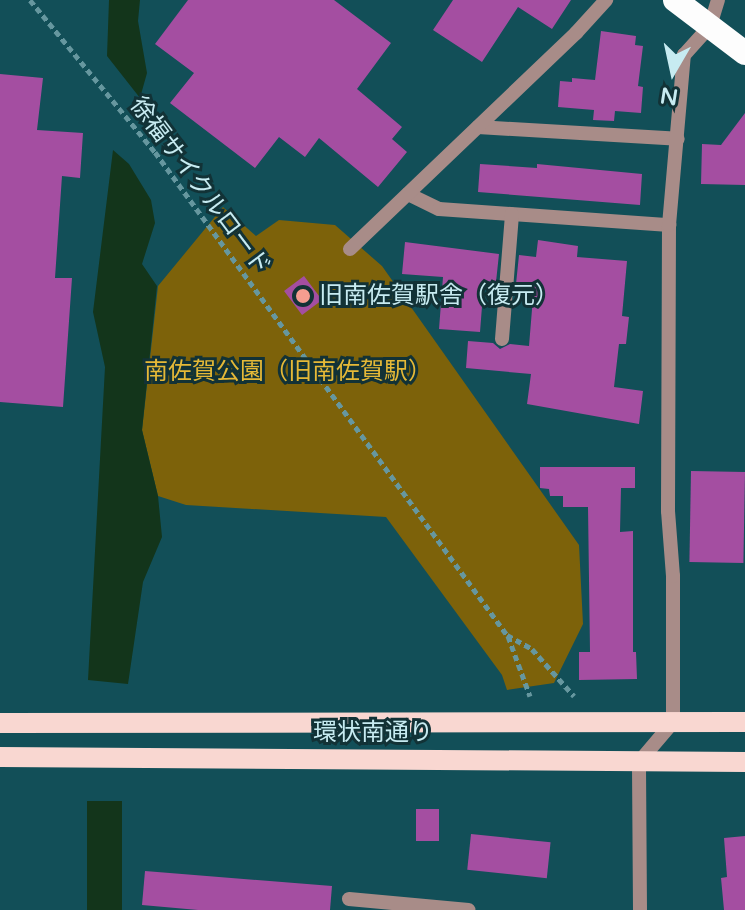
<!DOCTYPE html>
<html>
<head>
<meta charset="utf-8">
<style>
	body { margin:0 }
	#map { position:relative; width:745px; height:910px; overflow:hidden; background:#124f58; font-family:"Varela Round","Noto Sans JP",sans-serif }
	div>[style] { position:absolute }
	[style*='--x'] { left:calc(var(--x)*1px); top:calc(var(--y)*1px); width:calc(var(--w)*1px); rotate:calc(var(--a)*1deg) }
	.green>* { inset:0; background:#7d620a }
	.water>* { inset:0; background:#13351b; transform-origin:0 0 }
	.building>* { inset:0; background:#a44ea1; transform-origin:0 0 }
	.path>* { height:5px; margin-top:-2.5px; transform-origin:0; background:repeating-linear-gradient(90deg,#66979f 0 6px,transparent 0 10px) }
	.minor>* { height:14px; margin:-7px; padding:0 7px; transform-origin:7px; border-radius:7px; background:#a88c88 }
	.major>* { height:20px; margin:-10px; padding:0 10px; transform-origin:10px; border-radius:10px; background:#f9d7d1 }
	.highway>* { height:24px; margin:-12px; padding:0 12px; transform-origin:12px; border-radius:12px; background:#fdfdfd }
	.dots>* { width:22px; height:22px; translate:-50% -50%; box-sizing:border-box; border:4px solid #123236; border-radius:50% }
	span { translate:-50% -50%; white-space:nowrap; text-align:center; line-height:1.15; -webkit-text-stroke:6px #123236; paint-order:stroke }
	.street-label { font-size:24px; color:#c7ebf1 }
	.poi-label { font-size:24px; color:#c7ebf1 }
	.left { translate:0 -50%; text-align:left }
	.park-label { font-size:24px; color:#e5b937 }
	.north { position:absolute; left:633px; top:32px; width:80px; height:80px; -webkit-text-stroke:6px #123236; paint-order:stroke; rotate:189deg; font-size:22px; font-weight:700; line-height:32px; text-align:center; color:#c7ebf1 }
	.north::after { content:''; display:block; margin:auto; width:28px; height:36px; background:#c7ebf1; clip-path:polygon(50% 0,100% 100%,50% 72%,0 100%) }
</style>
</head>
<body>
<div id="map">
	<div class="green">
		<div style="clip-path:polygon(223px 207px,256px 236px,279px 220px,335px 225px,382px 266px,579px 545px,583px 624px,554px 683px,507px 690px,502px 675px,386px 517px,186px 505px,158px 496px,142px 430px,158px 286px)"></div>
	</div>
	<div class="water">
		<div style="clip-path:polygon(109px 0,140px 0,138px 21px,147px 73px,140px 98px,107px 56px)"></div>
		<div style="clip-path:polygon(113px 150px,129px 164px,151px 200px,155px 223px,142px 264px,157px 286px,142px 430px,158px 496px,162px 537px,143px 582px,128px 684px,88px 680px,105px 367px,93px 312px)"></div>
		<div style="left:87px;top:801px;width:35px;height:109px"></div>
	</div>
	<div class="building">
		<div style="clip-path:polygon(188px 0,334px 0,391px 43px,357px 89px,402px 127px,392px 139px,407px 152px,378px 187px,319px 138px,305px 157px,279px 137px,255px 168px,170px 103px,194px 73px,155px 44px)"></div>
		<div style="clip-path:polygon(453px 0,571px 0,552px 29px,518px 7px,482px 62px,433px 30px)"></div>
		<div style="clip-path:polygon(601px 31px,636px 36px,635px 45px,643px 46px,638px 86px,643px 87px,641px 113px,615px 111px,614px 121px,593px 120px,594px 110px,558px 107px,560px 81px,572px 82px,572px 78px,595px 80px)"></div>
		<div style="clip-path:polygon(0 74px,43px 78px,37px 130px,83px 133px,80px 178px,62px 176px,55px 278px,72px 278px,63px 407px,0 402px)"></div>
		<div style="clip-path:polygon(745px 113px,745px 185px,701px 184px,702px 144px,721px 145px)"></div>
		<div style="clip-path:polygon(480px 164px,537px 168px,537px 164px,642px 174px,640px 205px,478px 192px)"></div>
		<div style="clip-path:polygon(538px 240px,578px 246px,577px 257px,627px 261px,622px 316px,629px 317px,626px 344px,619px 344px,614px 387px,643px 391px,639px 424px,527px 404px,531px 374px,466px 368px,468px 341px,493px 343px,500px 349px,510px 344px,529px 346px,534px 285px,516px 284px,519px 255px,536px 257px)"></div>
		<div style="clip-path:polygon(405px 242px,499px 254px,496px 282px,484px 281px,480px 332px,439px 329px,443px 277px,402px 274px)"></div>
		<div style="left:304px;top:276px;width:30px;height:25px;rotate:53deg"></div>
		<div style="clip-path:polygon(540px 467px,635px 467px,635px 488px,621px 488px,620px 532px,633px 531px,633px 652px,636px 652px,637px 679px,579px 680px,579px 652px,590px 652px,588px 507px,563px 507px,563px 496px,550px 496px,549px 489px,540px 488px)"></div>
		<div style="left:691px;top:471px;width:54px;height:91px;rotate:1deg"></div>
		<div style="left:416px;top:809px;width:23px;height:32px"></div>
		<div style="left:471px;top:834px;width:80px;height:36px;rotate:6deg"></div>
		<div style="clip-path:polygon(745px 836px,745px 910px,724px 910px,721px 878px,727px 877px,724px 838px)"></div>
		<div style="clip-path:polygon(145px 871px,332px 886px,330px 910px,198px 910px,142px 905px)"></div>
	</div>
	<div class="path">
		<div style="--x:30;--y:0;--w:197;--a:50.6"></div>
		<div style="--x:155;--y:152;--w:598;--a:53.92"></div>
		<div style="--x:507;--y:635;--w:29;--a:29"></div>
		<div style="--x:532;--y:649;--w:63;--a:48.2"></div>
		<div style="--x:508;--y:636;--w:64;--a:69.9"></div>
	</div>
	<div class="minor">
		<div style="--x:478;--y:127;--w:200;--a:3.4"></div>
		<div style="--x:408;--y:194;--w:34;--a:26"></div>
		<div style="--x:439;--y:209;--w:231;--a:4"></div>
		<div style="--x:350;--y:249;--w:313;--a:-43.7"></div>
		<div style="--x:576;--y:33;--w:45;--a:-47.7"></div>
		<div style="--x:502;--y:339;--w:125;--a:-85.4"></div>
		<div style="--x:349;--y:899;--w:120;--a:5.3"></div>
		<div style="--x:640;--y:910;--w:148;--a:-90.4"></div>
		<div style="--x:639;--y:762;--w:52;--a:-49.6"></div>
		<div style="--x:673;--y:722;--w:146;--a:-90"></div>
		<div style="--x:673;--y:576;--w:65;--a:-94.4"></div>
		<div style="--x:668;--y:511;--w:286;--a:-89.8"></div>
		<div style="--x:669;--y:225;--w:171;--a:-85"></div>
		<div style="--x:684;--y:55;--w:39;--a:-48"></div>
		<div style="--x:710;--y:26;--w:27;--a:-73"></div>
	</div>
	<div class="major">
		<div style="--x:0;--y:723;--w:745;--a:-0.08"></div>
		<div style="--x:0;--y:757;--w:745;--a:0.38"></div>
	</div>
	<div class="highway">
		<div style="--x:675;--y:0;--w:88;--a:37.1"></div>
	</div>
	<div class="dots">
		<div style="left:303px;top:296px;background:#f59d90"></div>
	</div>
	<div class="street-label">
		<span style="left:200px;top:186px;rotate:53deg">徐福サイクルロード</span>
		<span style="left:373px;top:733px">環状南通り</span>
	</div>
	<div class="poi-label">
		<span class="left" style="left:319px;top:296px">旧南佐賀駅舎（復元）</span>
	</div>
	<div class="park-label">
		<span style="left:288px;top:372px">南佐賀公園（旧南佐賀駅）</span>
	</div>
	<div class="north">N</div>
</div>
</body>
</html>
